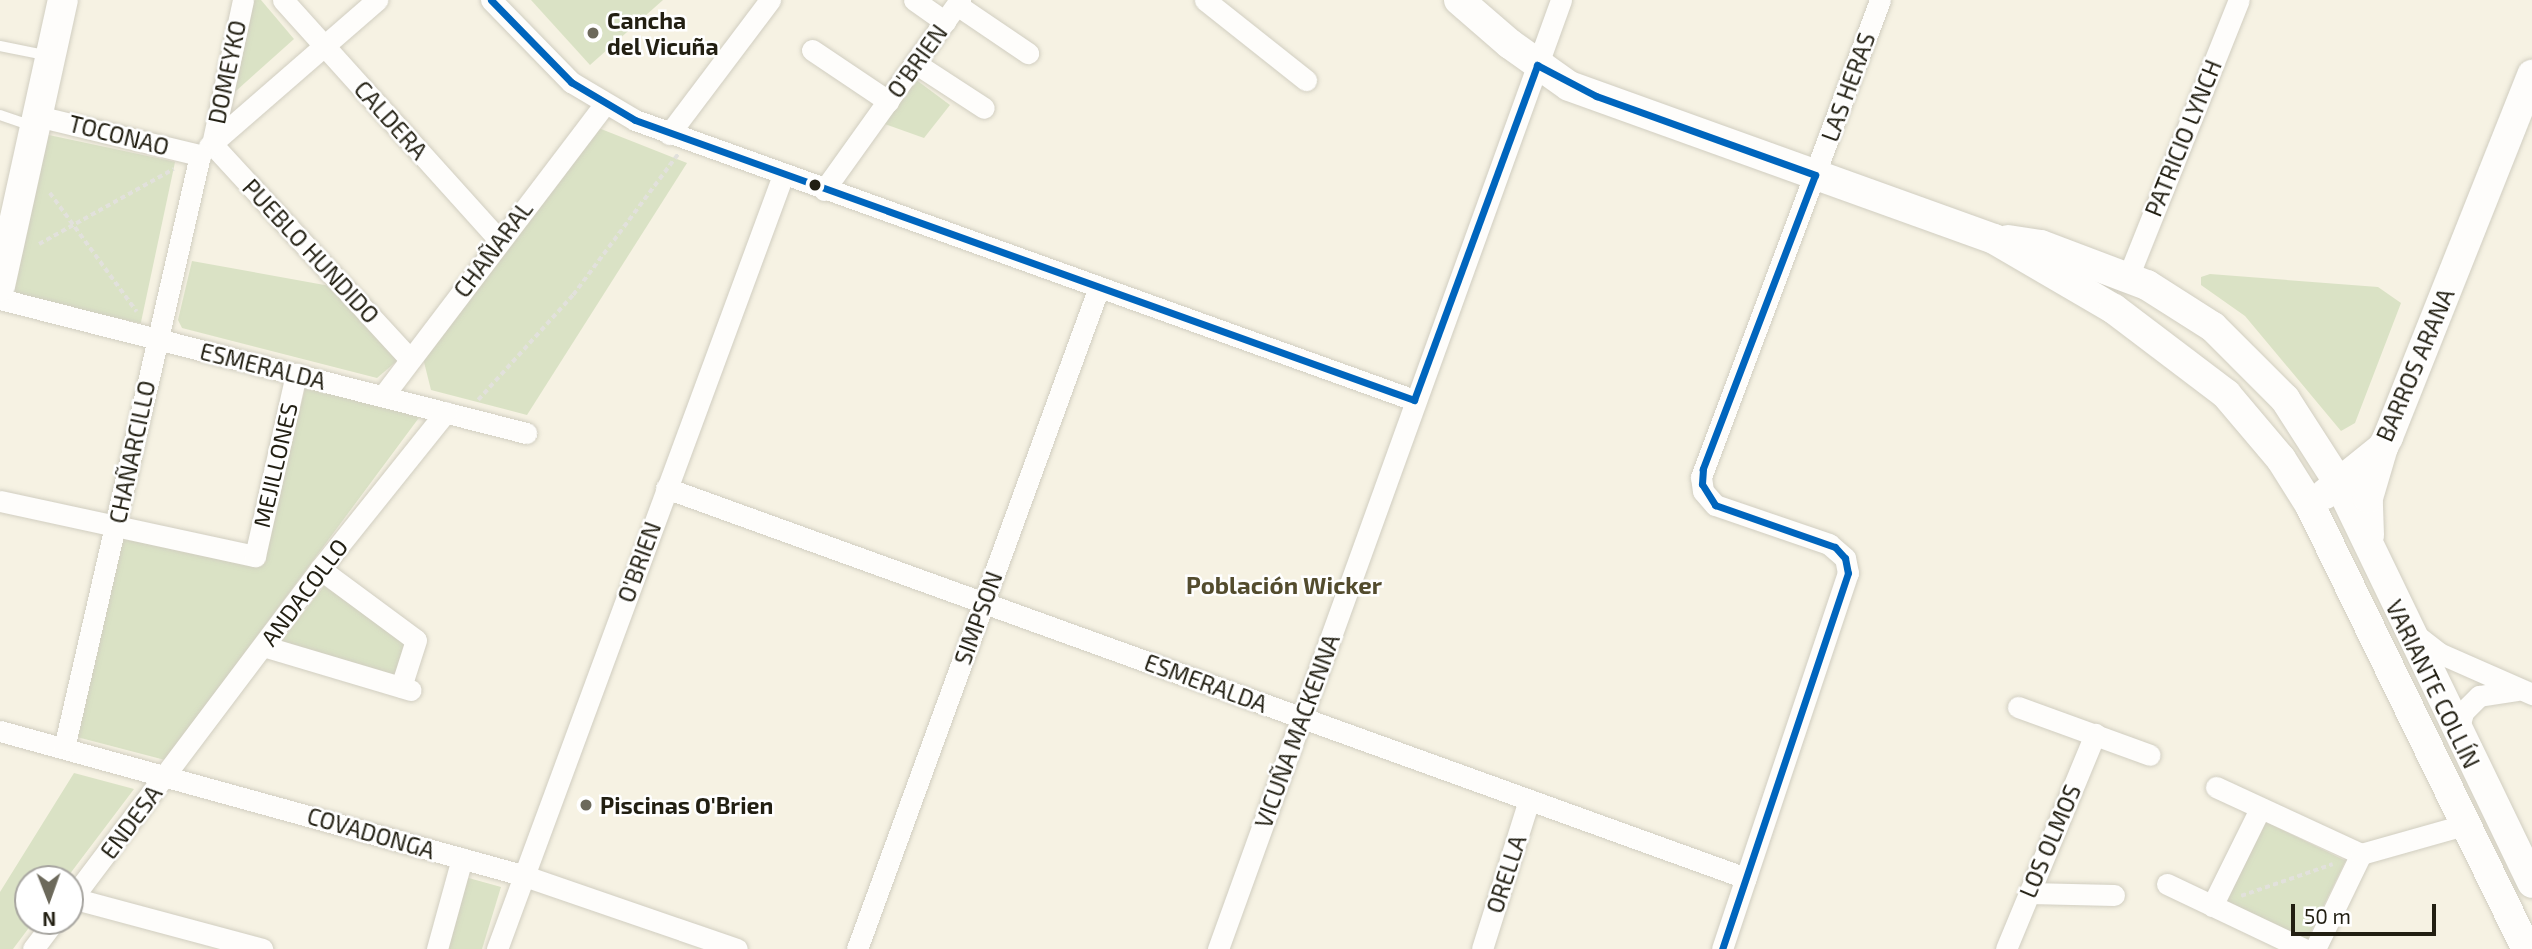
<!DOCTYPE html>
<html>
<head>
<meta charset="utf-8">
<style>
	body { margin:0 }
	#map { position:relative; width:2532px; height:949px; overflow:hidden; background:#f6f2e3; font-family:"Exo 2",sans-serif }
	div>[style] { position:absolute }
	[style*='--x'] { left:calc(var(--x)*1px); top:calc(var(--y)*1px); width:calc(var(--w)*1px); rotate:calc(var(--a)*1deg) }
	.green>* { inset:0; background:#dae2c5; transform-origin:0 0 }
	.path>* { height:3.5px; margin-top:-1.75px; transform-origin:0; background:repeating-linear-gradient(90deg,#e2e1dc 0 5px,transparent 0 8.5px) }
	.roads { filter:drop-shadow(0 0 2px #d1cec1) drop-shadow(0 0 2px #d1cec1) }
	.lane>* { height:10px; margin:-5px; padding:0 5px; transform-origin:5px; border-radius:5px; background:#fefdfb }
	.street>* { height:21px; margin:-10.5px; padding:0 10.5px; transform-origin:10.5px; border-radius:10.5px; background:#fefdfb }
	.secondary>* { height:30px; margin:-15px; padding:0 15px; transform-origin:15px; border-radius:15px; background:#fefdfb }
	.bus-1>* { height:7px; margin:-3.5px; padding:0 3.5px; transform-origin:3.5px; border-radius:3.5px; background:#0065bd }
	.dots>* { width:19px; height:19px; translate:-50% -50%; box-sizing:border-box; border:4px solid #fff; border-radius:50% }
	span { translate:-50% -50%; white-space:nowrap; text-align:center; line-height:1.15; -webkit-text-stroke:5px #fff; paint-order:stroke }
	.poi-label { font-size:23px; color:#221f12; font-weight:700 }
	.left { translate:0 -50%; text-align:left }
	.street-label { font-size:23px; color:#221f12 }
	.neighbourhood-label { font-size:24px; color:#534c2e; font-weight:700 }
	.north { position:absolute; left:14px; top:865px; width:70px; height:70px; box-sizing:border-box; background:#fff; border:2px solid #a7a5a0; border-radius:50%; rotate:179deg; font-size:19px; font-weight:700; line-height:28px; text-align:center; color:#221f12 }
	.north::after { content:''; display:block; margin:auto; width:24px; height:32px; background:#6c695b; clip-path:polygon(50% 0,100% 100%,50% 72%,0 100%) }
	.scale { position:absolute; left:2291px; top:904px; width:145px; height:32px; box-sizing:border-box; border:4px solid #221f12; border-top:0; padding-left:9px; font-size:21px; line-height:24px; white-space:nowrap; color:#221f12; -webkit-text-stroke:5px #fff; paint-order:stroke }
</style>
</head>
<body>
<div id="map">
	<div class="green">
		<div style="clip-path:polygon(241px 0,261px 0,294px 39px,218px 107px)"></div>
		<div style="clip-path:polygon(531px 0,663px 0,590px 65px)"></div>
		<div style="clip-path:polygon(915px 79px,950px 105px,924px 138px,882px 123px)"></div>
		<div style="clip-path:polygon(596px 127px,687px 163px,527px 415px,431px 390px,423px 358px)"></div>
		<div style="left:44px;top:134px;width:134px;height:165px;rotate:12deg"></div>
		<div style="clip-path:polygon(192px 261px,330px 286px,398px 360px,377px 378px,182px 328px,178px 320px)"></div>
		<div style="clip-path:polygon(2210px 274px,2378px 287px,2401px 303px,2355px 423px,2341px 431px,2245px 316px,2201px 285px,2201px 277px)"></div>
		<div style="clip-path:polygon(306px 385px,421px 415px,165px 760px,73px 736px,121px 534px,262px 564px)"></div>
		<div style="clip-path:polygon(324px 586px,406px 643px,394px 678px,280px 643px)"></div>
		<div style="clip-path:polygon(74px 773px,134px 789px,66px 879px,28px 879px,28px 921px,34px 921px,13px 949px,0 949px,0 892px)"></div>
		<div style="left:2262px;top:820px;width:93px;height:89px;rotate:26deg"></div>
		<div style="clip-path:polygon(465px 877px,501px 887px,482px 949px,443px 949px)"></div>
	</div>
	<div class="path">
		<div style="--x:50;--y:193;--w:147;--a:53.8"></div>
		<div style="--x:39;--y:244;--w:154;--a:-29.1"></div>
		<div style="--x:478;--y:400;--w:142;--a:-47.9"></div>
		<div style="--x:573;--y:295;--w:176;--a:-53.3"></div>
		<div style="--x:2241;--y:896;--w:97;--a:-19.2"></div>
	</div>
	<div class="roads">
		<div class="lane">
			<div style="--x:0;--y:46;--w:50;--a:11.5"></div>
			<div style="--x:0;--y:115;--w:34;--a:19"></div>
		</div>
		<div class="street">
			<div style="--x:243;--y:0;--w:147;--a:102.1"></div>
			<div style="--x:212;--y:144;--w:291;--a:47.4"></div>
			<div style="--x:283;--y:0;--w:324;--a:48"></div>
			<div style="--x:491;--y:0;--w:115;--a:45.7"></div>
			<div style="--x:571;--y:82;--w:74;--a:30.7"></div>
			<div style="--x:635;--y:120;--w:828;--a:19.77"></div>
			<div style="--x:914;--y:0;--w:38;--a:35"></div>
			<div style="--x:1205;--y:0;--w:129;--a:38.4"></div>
			<div style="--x:957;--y:5;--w:86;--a:34.1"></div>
			<div style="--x:812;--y:50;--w:92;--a:33.9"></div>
			<div style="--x:915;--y:63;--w:82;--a:33.1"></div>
			<div style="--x:37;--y:116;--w:168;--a:13.5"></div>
			<div style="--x:669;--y:134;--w:168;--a:-53"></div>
			<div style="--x:209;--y:146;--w:223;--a:-41"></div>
			<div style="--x:824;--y:190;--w:234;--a:-54.4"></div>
			<div style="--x:2128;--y:277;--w:298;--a:-68.2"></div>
			<div style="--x:0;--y:299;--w:543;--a:14.29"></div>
			<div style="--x:383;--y:396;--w:367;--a:-52.8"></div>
			<div style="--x:666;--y:488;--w:1148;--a:19.86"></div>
			<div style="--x:0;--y:501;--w:261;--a:12.2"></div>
			<div style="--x:255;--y:556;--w:187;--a:-77.3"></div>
			<div style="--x:320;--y:569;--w:119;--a:36.5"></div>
			<div style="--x:416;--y:640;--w:49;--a:107.7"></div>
			<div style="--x:2416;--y:635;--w:29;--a:38"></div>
			<div style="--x:2439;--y:653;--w:102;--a:23.8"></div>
			<div style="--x:263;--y:646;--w:154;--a:16.6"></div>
			<div style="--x:2018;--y:707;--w:140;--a:20"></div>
			<div style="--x:0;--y:731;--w:541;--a:15.42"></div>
			<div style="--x:522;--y:875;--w:227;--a:19"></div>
			<div style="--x:2457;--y:735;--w:24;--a:-75"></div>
			<div style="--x:2463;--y:712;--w:23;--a:-45"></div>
			<div style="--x:2479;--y:696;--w:38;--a:-9"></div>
			<div style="--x:64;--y:748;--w:608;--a:-77.08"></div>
			<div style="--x:2216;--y:787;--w:160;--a:24.8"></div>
			<div style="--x:2167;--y:884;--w:152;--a:25.4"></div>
			<div style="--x:2029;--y:893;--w:85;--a:1.3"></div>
			<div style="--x:72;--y:898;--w:197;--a:15"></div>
			<div style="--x:70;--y:901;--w:416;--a:-53"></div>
			<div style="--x:320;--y:569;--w:201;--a:-51.3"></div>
			<div style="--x:2212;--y:906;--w:108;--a:-63.7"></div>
			<div style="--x:33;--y:949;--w:35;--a:-53"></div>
			<div style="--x:437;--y:949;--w:94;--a:-74.6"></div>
			<div style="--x:497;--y:949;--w:825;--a:-69.72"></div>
			<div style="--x:857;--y:949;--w:705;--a:-69.92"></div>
			<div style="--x:1218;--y:949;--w:1009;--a:-70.13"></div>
			<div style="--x:1482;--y:949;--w:156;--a:-72.5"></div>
			<div style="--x:1722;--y:949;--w:397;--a:-71.5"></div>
			<div style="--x:1848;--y:573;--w:15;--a:-101"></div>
			<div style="--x:1845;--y:558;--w:21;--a:-139"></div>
			<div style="--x:1829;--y:544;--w:120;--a:-161.1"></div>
			<div style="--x:1715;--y:505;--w:18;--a:-131"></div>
			<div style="--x:1703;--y:491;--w:14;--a:-98"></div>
			<div style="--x:1701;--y:477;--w:509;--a:-69.43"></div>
			<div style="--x:2006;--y:949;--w:233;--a:-67.5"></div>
			<div style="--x:2315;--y:949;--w:106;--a:-64.2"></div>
			<div style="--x:2361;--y:854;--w:107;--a:-15.7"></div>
		</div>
		<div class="secondary">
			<div style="--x:1459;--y:0;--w:67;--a:40.8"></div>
			<div style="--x:1510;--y:44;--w:72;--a:35.4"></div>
			<div style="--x:1569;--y:86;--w:452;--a:19.8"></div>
			<div style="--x:1994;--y:239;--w:139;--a:30.3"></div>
			<div style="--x:2114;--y:309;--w:141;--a:37.2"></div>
			<div style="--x:2226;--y:394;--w:85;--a:49.8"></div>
			<div style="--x:2281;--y:459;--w:54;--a:57.8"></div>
			<div style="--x:2310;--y:505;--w:494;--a:64"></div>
			<div style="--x:2008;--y:240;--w:33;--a:9"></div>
			<div style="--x:2041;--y:245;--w:113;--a:20.7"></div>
			<div style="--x:2147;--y:285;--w:78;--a:32.5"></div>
			<div style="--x:2213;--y:327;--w:102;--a:45"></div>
			<div style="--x:2285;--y:399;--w:100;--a:57.3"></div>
			<div style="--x:2339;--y:483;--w:444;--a:64.2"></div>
			<div style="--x:0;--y:286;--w:293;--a:-77.6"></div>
			<div style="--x:2325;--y:494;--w:75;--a:-39"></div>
			<div style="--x:2383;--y:447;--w:11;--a:-63"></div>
			<div style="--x:2388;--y:437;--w:390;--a:-68.3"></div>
			<div style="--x:2369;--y:535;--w:37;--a:-92"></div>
			<div style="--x:2368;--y:498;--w:53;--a:-73.6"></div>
		</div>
	</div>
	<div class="bus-1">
		<div style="--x:491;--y:0;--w:115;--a:45.7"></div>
		<div style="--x:571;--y:82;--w:74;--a:30.7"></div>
		<div style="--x:635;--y:120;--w:828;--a:19.77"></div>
		<div style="--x:1414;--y:400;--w:357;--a:-69.8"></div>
		<div style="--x:1537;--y:65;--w:67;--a:27.7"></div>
		<div style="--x:1596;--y:96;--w:233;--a:19.8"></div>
		<div style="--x:1815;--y:175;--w:315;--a:110.9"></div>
		<div style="--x:1703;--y:469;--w:15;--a:94"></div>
		<div style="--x:1702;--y:484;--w:25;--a:58"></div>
		<div style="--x:1715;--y:505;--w:127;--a:19.3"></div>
		<div style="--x:1835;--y:547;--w:15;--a:48"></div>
		<div style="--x:1845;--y:558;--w:15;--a:79"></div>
		<div style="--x:1848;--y:573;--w:397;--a:108.5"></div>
	</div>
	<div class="dots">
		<div style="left:593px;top:33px;background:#6c695b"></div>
		<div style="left:815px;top:185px;background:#221f12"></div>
		<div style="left:586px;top:805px;background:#6c695b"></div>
	</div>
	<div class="poi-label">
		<span class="left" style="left:607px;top:33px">Cancha<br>del Vicuña</span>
		<span class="left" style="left:600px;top:805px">Piscinas O'Brien</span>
	</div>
	<div class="street-label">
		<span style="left:917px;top:61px;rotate:-54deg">O'BRIEN</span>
		<span style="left:227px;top:72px;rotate:-78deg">DOMEYKO</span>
		<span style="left:1848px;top:87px;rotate:-70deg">LAS HERAS</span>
		<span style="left:391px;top:120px;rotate:48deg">CALDERA</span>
		<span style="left:119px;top:135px;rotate:14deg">TOCONAO</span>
		<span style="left:2183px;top:138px;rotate:-68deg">PATRICIO LYNCH</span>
		<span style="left:493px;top:249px;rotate:-53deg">CHAÑARAL</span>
		<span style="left:311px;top:251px;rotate:47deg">PUEBLO HUNDIDO</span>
		<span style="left:2415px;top:365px;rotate:-67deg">BARROS ARANA</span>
		<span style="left:263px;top:366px;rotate:14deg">ESMERALDA</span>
		<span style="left:132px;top:452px;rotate:-78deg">CHAÑARCILLO</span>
		<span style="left:275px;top:465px;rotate:-77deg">MEJILLONES</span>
		<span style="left:639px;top:562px;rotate:-70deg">O'BRIEN</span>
		<span style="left:304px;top:592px;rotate:-53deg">ANDACOLLO</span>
		<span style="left:978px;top:618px;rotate:-70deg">SIMPSON</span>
		<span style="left:1206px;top:683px;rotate:20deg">ESMERALDA</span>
		<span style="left:2433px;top:684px;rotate:64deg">VARIANTE COLLÍN</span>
		<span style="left:1297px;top:731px;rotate:-70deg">VICUÑA MACKENNA</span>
		<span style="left:131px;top:822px;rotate:-53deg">ENDESA</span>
		<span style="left:371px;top:833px;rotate:16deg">COVADONGA</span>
		<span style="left:2050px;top:841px;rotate:-67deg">LOS OLMOS</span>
		<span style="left:1506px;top:874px;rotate:-72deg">ORELLA</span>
	</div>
	<div class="neighbourhood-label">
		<span style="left:1284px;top:585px">Población Wicker</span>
	</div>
	<div class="north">N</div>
	<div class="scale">50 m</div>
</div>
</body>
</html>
